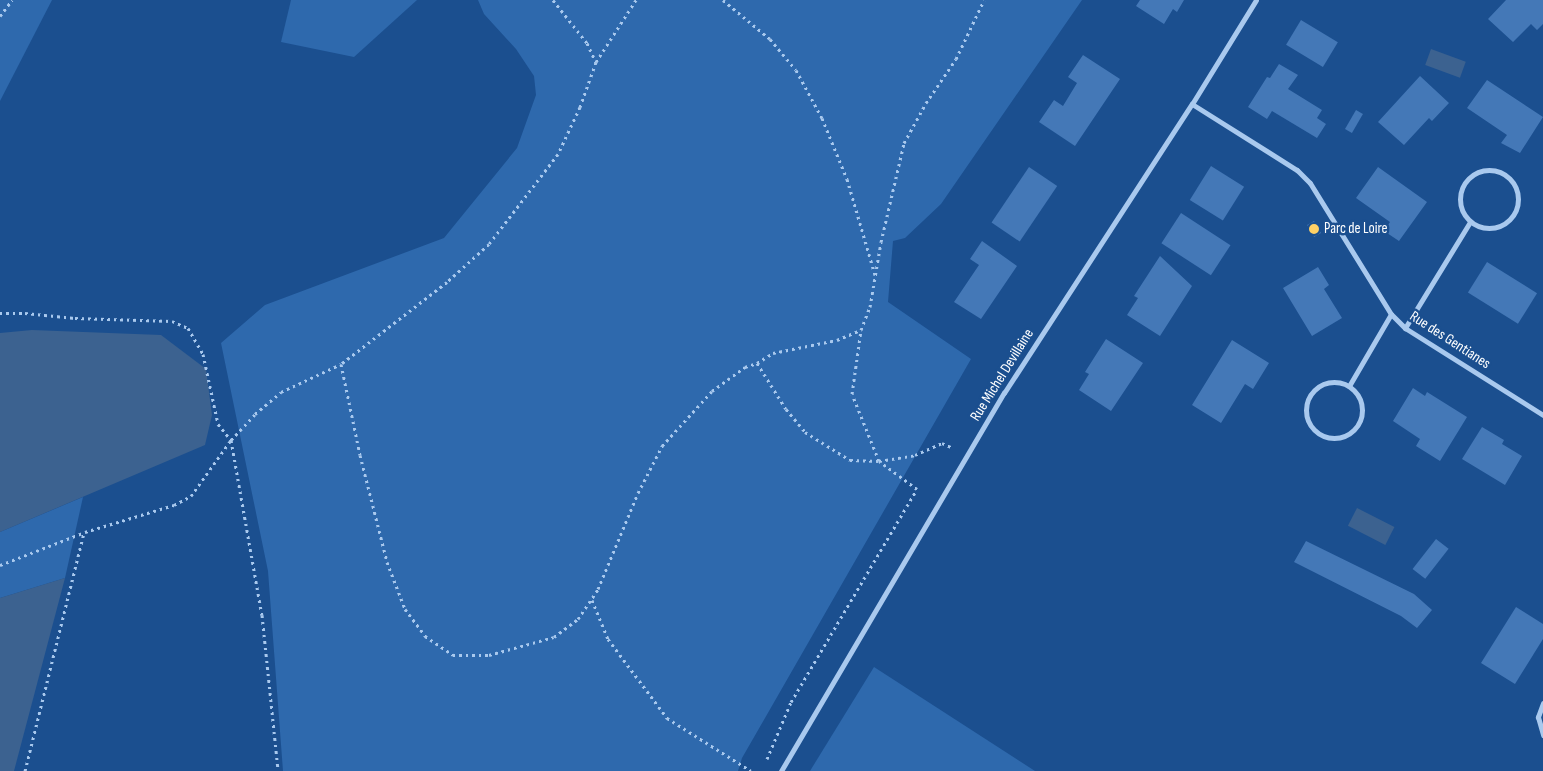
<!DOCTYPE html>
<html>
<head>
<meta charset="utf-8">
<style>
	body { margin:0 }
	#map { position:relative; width:1543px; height:771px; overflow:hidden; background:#1b4f8f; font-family:"Sofia Sans Condensed",sans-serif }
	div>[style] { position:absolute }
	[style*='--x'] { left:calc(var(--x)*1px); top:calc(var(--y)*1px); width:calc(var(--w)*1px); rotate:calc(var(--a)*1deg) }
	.green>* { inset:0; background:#2e69ad }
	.water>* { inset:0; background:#3c6290; transform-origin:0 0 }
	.building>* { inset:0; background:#4478b7; transform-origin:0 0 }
	.path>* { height:3px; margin-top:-1.5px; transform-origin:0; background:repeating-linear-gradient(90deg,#a9c9ee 0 2.5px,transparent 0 6.5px) }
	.street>* { height:5px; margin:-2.5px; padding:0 2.5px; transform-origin:2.5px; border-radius:2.5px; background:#a9c9ee }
	.street>.ring { margin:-2.5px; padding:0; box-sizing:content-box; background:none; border:5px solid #a9c9ee; border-radius:50% }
	.dots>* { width:14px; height:14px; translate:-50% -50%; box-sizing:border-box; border:2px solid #1b4f8f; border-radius:50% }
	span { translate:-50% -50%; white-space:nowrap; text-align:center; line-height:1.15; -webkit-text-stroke:5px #1b4f8f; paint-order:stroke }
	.poi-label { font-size:15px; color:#fff }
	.left { translate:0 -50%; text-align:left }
	.street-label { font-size:15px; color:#fff }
</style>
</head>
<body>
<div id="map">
	<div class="green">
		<div style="clip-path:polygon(0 0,52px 0,0 101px)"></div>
		<div style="clip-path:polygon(291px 0,417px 0,354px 57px,281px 42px)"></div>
		<div style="clip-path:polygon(478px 0,1082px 0,941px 204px,905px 238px,893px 241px,888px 302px,971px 359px,742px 758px,738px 771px,283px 771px,268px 571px,221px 343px,265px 305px,444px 238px,517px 148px,536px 95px,534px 76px,516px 49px,484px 14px)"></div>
		<div style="clip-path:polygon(83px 497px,65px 578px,0 598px,0 532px)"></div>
		<div style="clip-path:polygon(874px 667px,1035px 771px,810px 771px)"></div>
	</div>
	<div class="water">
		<div style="left:1431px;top:49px;width:37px;height:17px;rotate:20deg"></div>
		<div style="clip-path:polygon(32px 330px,161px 335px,206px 369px,212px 415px,205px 445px,0 532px,0 333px)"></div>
		<div style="left:1357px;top:508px;width:42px;height:20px;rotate:27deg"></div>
		<div style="clip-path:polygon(65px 578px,14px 771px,0 771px,0 598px)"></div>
	</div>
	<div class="building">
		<div style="clip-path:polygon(1140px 0,1184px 0,1177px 12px,1173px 9px,1164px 24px,1136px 6px)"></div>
		<div style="clip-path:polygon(1506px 0,1543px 0,1543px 24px,1537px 30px,1531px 24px,1513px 42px,1488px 19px)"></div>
		<div style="left:1301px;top:20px;width:43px;height:29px;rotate:31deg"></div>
		<div style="clip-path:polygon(1083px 55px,1120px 79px,1075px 146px,1039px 122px,1054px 100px,1063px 106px,1077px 83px,1068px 77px)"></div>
		<div style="clip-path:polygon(1279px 64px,1298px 75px,1288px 89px,1322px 110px,1317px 118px,1326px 124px,1317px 138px,1272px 111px,1267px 119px,1248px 107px,1267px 77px,1270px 78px)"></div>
		<div style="clip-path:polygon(1420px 76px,1449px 103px,1432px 121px,1429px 118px,1404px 145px,1378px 122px)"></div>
		<div style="clip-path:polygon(1487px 80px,1543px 117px,1520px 153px,1501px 143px,1507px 135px,1467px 108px)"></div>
		<div style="left:1356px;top:110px;width:8px;height:22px;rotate:30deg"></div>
		<div style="left:1211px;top:166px;width:39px;height:40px;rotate:32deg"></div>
		<div style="left:1029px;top:167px;width:34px;height:67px;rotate:34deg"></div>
		<div style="clip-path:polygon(1378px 167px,1427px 202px,1399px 241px,1384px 231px,1390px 222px,1356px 198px)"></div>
		<div style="left:1181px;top:213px;width:59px;height:36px;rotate:33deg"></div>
		<div style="left:1314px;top:221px;width:14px;height:8px;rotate:60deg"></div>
		<div style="clip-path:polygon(982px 241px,1017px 266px,981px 319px,954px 302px,979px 265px,970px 259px)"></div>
		<div style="clip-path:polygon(1160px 256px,1192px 286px,1160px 336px,1127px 315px,1138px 298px,1134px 296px)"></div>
		<div style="left:1487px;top:262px;width:59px;height:36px;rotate:32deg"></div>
		<div style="clip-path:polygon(1318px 267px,1329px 285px,1324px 289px,1342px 318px,1312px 336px,1283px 288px)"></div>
		<div style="clip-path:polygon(1106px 339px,1143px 363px,1111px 411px,1079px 390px,1089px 374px,1085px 372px)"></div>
		<div style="clip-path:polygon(1232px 340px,1269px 363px,1253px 389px,1245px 384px,1221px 423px,1192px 405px)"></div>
		<div style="clip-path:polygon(1413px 388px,1425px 396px,1427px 392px,1467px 417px,1440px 461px,1416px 446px,1420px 439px,1393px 421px)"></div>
		<div style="clip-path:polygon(1482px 427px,1504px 440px,1502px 444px,1522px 456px,1505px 485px,1462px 459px)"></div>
		<div style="left:1436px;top:539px;width:16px;height:38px;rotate:38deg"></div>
		<div style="clip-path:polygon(1306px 541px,1414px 594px,1432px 610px,1417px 628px,1401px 616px,1294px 562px)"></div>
		<div style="clip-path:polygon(1516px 607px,1543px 624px,1543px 639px,1515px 684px,1481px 663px)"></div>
	</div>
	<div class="path">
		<div style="--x:553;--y:0;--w:55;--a:51.7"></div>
		<div style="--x:587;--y:43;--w:21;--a:65"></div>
		<div style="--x:596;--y:62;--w:48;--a:109.6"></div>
		<div style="--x:580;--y:107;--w:52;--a:115.1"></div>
		<div style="--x:558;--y:154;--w:113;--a:127.5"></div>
		<div style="--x:489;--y:244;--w:57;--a:137.9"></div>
		<div style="--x:447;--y:282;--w:134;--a:142.3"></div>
		<div style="--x:341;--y:364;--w:93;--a:78.2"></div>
		<div style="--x:360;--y:455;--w:110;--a:75.8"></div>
		<div style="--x:387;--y:562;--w:50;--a:69"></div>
		<div style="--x:405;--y:609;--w:34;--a:53"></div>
		<div style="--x:425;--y:636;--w:34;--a:34"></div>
		<div style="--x:453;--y:655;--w:36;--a:0"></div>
		<div style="--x:489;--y:655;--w:67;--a:-15.5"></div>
		<div style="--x:554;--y:637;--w:30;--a:-37"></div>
		<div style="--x:578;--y:619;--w:36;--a:-56"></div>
		<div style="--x:598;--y:589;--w:104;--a:-67.4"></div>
		<div style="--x:638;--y:493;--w:53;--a:-62.9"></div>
		<div style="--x:662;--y:446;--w:74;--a:-47.7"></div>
		<div style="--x:712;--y:391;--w:41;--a:-36"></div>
		<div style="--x:745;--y:367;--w:13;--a:-18"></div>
		<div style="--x:757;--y:363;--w:54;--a:57.8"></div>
		<div style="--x:786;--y:409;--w:30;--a:50"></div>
		<div style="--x:805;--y:432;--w:53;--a:31.9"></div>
		<div style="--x:850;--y:460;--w:29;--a:2"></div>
		<div style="--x:879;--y:461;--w:36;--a:-9"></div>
		<div style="--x:915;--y:455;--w:30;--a:-24"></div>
		<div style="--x:942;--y:443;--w:12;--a:24"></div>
		<div style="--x:723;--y:0;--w:61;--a:39.7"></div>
		<div style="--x:770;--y:39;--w:40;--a:50"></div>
		<div style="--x:796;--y:70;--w:55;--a:61.6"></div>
		<div style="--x:822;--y:118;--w:66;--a:67.7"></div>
		<div style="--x:847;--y:179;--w:100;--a:73.7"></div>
		<div style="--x:0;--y:16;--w:20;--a:-53"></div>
		<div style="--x:596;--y:62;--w:74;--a:-57.2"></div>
		<div style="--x:0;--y:313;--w:25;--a:0"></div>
		<div style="--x:25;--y:313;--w:50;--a:5.7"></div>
		<div style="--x:75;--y:318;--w:97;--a:1.8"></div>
		<div style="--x:172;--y:321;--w:17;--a:24"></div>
		<div style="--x:188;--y:328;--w:30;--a:60"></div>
		<div style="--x:203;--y:354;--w:72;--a:77.9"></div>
		<div style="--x:218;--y:424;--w:21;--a:51"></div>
		<div style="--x:231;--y:440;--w:178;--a:80"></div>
		<div style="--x:262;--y:615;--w:157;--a:84.1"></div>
		<div style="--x:757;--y:363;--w:19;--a:-32"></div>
		<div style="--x:773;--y:353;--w:65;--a:-11.5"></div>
		<div style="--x:837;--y:340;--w:26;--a:-23"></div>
		<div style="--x:0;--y:565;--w:91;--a:-21.2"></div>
		<div style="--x:85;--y:532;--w:93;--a:-16.9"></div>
		<div style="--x:174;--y:505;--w:19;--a:-28"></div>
		<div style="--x:191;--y:496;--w:69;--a:-54.5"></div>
		<div style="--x:231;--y:440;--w:35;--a:-47"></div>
		<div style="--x:255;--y:414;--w:34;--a:-40"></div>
		<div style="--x:281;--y:392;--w:66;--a:-25"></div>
		<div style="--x:592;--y:600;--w:42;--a:67.7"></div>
		<div style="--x:608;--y:639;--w:99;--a:53.2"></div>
		<div style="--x:667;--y:718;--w:99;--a:32.2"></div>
		<div style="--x:767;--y:759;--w:62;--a:-67.2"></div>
		<div style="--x:791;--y:702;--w:247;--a:-59.4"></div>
		<div style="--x:917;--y:489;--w:47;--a:-143.6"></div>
		<div style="--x:879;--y:461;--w:72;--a:-111.9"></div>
		<div style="--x:852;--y:394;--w:65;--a:-82"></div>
		<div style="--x:861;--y:330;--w:25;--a:-69"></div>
		<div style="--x:870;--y:307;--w:66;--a:-80.4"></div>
		<div style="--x:881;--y:242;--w:102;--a:-76.9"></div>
		<div style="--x:904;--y:143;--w:46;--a:-61.2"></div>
		<div style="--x:926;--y:103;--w:53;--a:-55.7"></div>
		<div style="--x:956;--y:59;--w:65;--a:-64.6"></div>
		<div style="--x:25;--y:771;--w:245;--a:-76.1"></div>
	</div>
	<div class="street">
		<div style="--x:1192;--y:104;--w:124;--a:32.2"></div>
		<div style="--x:1297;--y:170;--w:18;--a:45"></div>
		<div style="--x:1310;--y:183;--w:154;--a:58.3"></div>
		<div style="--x:1391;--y:314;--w:20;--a:45"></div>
		<div style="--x:1405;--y:328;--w:163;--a:32.2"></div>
		<div class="ring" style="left:1460px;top:170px;width:53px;height:53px"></div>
		<div style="--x:1405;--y:328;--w:124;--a:-58.5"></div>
		<div class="ring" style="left:1306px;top:382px;width:51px;height:51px"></div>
		<div style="--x:1349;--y:386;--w:83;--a:-59.7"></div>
		<div style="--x:1543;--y:703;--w:15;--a:110"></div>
		<div style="--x:1538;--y:717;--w:19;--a:74"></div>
		<div style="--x:781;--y:771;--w:439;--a:-59.5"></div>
		<div style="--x:1004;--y:393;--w:345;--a:-57"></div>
		<div style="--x:1192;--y:104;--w:122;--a:-58.4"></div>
	</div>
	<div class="dots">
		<div style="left:1314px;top:229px;background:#ffd166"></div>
	</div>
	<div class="poi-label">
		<span class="left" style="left:1324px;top:229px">Parc de Loire</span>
	</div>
	<div class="street-label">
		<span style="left:1450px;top:340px;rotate:33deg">Rue des Gentianes</span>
		<span style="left:1002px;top:375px;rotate:-58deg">Rue Michel Devillaine</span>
	</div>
</div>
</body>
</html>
